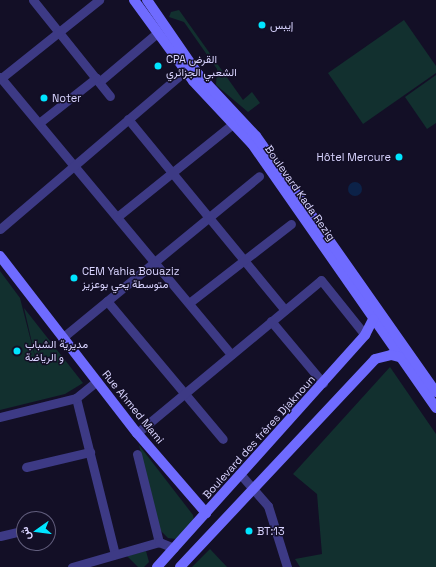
<!DOCTYPE html>
<html>
<head>
<meta charset="utf-8">
<style>
	body { margin:0 }
	#map { position:relative; width:436px; height:567px; overflow:hidden; background:#130f26; font-family:"Space Grotesk",Vazirmatn,sans-serif }
	div>[style] { position:absolute }
	[style*='--x'] { left:calc(var(--x)*1px); top:calc(var(--y)*1px); width:calc(var(--w)*1px); rotate:calc(var(--a)*1deg) }
	.green>* { inset:0; background:#12302f }
	.water>* { inset:0; background:#0c2248 }
	.round { border-radius:50% }
	.street>* { height:9px; margin:-4.5px; padding:0 4.5px; transform-origin:4.5px; border-radius:4.5px; background:#3d3a85 }
	.secondary>* { height:10px; margin:-5px; padding:0 5px; transform-origin:5px; border-radius:5px; background:#6f6bff }
	.dots>* { width:11px; height:11px; translate:-50% -50%; box-sizing:border-box; border:2px solid #130f26; border-radius:50% }
	span { translate:-50% -50%; white-space:nowrap; text-align:center; line-height:1.15; -webkit-text-stroke:3px #130f26; paint-order:stroke }
	.poi-label { font-size:11px; color:#d9d4ff }
	.left { translate:0 -50%; text-align:left }
	.right { translate:-100% -50%; text-align:right }
	.street-label { font-size:11px; color:#d9d4ff }
	.north { position:absolute; left:16px; top:511px; width:40px; height:40px; box-sizing:border-box; background:#130f26; border:1px solid #625e7d; border-radius:50%; rotate:256deg; font-size:11px; font-weight:700; line-height:16px; text-align:center; color:#d9d4ff }
	.north::after { content:''; display:block; margin:auto; width:14px; height:18px; background:#00e5ff; clip-path:polygon(50% 0,100% 100%,50% 72%,0 100%) }
</style>
</head>
<body>
<div id="map">
	<div class="green">
		<div style="clip-path:polygon(179px 10px,243px 100px,252px 92px,260px 103px,248px 112px,216px 85px,217px 69px,184px 22px,169px 17px,171px 12px)"></div>
		<div style="clip-path:polygon(404px 20px,436px 66px,436px 73px,363px 124px,328px 73px)"></div>
		<div style="clip-path:polygon(436px 75px,436px 123px,427px 129px,405px 97px)"></div>
		<div style="clip-path:polygon(0 271px,20px 298px,38px 369px,24px 308px,83px 383px,65px 394px,0 410px)"></div>
		<div style="clip-path:polygon(390px 367px,436px 434px,436px 567px,300px 567px,295px 559px,322px 554px,317px 494px,293px 474px)"></div>
		<div style="clip-path:polygon(139px 445px,193px 515px,194px 520px,176px 539px,168px 538px,160px 530px)"></div>
		<div style="clip-path:polygon(210px 549px,227px 567px,192px 567px)"></div>
		<div style="clip-path:polygon(146px 551px,149px 562px,144px 567px,138px 567px,127px 556px)"></div>
	</div>
	<div class="water">
		<div class="round" style="left:348px;top:182px;width:14px;height:14px"></div>
	</div>
	<div class="street">
		<div style="--x:33;--y:0;--w:123;--a:51.3"></div>
		<div style="--x:0;--y:77;--w:361;--a:50.2"></div>
		<div style="--x:0;--y:79;--w:127;--a:-38.6"></div>
		<div style="--x:99;--y:82;--w:76;--a:-40.2"></div>
		<div style="--x:128;--y:119;--w:247;--a:50.6"></div>
		<div style="--x:39;--y:123;--w:73;--a:-38.3"></div>
		<div style="--x:117;--y:217;--w:150;--a:-38.8"></div>
		<div style="--x:0;--y:229;--w:243;--a:-40.5"></div>
		<div style="--x:107;--y:301;--w:180;--a:50"></div>
		<div style="--x:189;--y:303;--w:129;--a:-37.8"></div>
		<div style="--x:271;--y:321;--w:81;--a:50"></div>
		<div style="--x:62;--y:338;--w:255;--a:-39.4"></div>
		<div style="--x:76;--y:398;--w:161;--a:76"></div>
		<div style="--x:0;--y:417;--w:78;--a:-14"></div>
		<div style="--x:76;--y:398;--w:27;--a:-39"></div>
		<div style="--x:137;--y:433;--w:239;--a:-39.7"></div>
		<div style="--x:321;--y:280;--w:70;--a:51.3"></div>
		<div style="--x:137;--y:454;--w:91;--a:76"></div>
		<div style="--x:26;--y:467;--w:66;--a:-13.2"></div>
		<div style="--x:241;--y:475;--w:41;--a:48.9"></div>
		<div style="--x:268;--y:506;--w:64;--a:72.7"></div>
		<div style="--x:0;--y:536;--w:17;--a:-13"></div>
		<div style="--x:72;--y:567;--w:91;--a:-16"></div>
		<div style="--x:159;--y:542;--w:16;--a:22"></div>
	</div>
	<div class="secondary">
		<div style="--x:134;--y:0;--w:100;--a:53.9"></div>
		<div style="--x:193;--y:81;--w:86;--a:46.9"></div>
		<div style="--x:252;--y:144;--w:322;--a:55.1"></div>
		<div style="--x:147;--y:0;--w:90;--a:55.4"></div>
		<div style="--x:198;--y:74;--w:85;--a:46.9"></div>
		<div style="--x:256;--y:136;--w:313;--a:54.9"></div>
		<div style="--x:0;--y:256;--w:224;--a:52.3"></div>
		<div style="--x:137;--y:433;--w:106;--a:49.2"></div>
		<div style="--x:157;--y:567;--w:312;--a:-48.1"></div>
		<div style="--x:365;--y:335;--w:18;--a:-63"></div>
		<div style="--x:180;--y:567;--w:285;--a:-46.8"></div>
		<div style="--x:375;--y:359;--w:16;--a:-14"></div>
		<div style="--x:391;--y:355;--w:9;--a:13"></div>
	</div>
	<div class="dots">
		<div style="left:262px;top:25px;background:#00e5ff"></div>
		<div style="left:158px;top:66px;background:#00e5ff"></div>
		<div style="left:44px;top:98px;background:#00e5ff"></div>
		<div style="left:399px;top:157px;background:#00e5ff"></div>
		<div style="left:74px;top:278px;background:#00e5ff"></div>
		<div style="left:17px;top:351px;background:#00e5ff"></div>
		<div style="left:249px;top:531px;background:#00e5ff"></div>
	</div>
	<div class="poi-label">
		<span class="left" style="left:270px;top:25px">إيبس</span>
		<span class="left" style="left:166px;top:66px">CPA القرض<br>الشعبي الجزائري</span>
		<span class="left" style="left:52px;top:98px">Noter</span>
		<span class="right" style="left:391px;top:157px">Hôtel Mercure</span>
		<span class="left" style="left:82px;top:278px">CEM Yahia Bouaziz<br>متوسطة يحي بوعزيز</span>
		<span class="left" style="left:25px;top:351px">مديرية الشباب<br>و الرياضة</span>
		<span class="left" style="left:257px;top:531px">BT:13</span>
	</div>
	<div class="street-label">
		<span style="left:300px;top:193px;rotate:55deg">Boulevard Kada Rezig</span>
		<span style="left:133px;top:407px;rotate:51deg">Rue Ahmed Mami</span>
		<span style="left:259px;top:437px;rotate:-48deg">Boulevard des frères Djaknoun</span>
	</div>
	<div class="north">ش</div>
</div>
</body>
</html>
